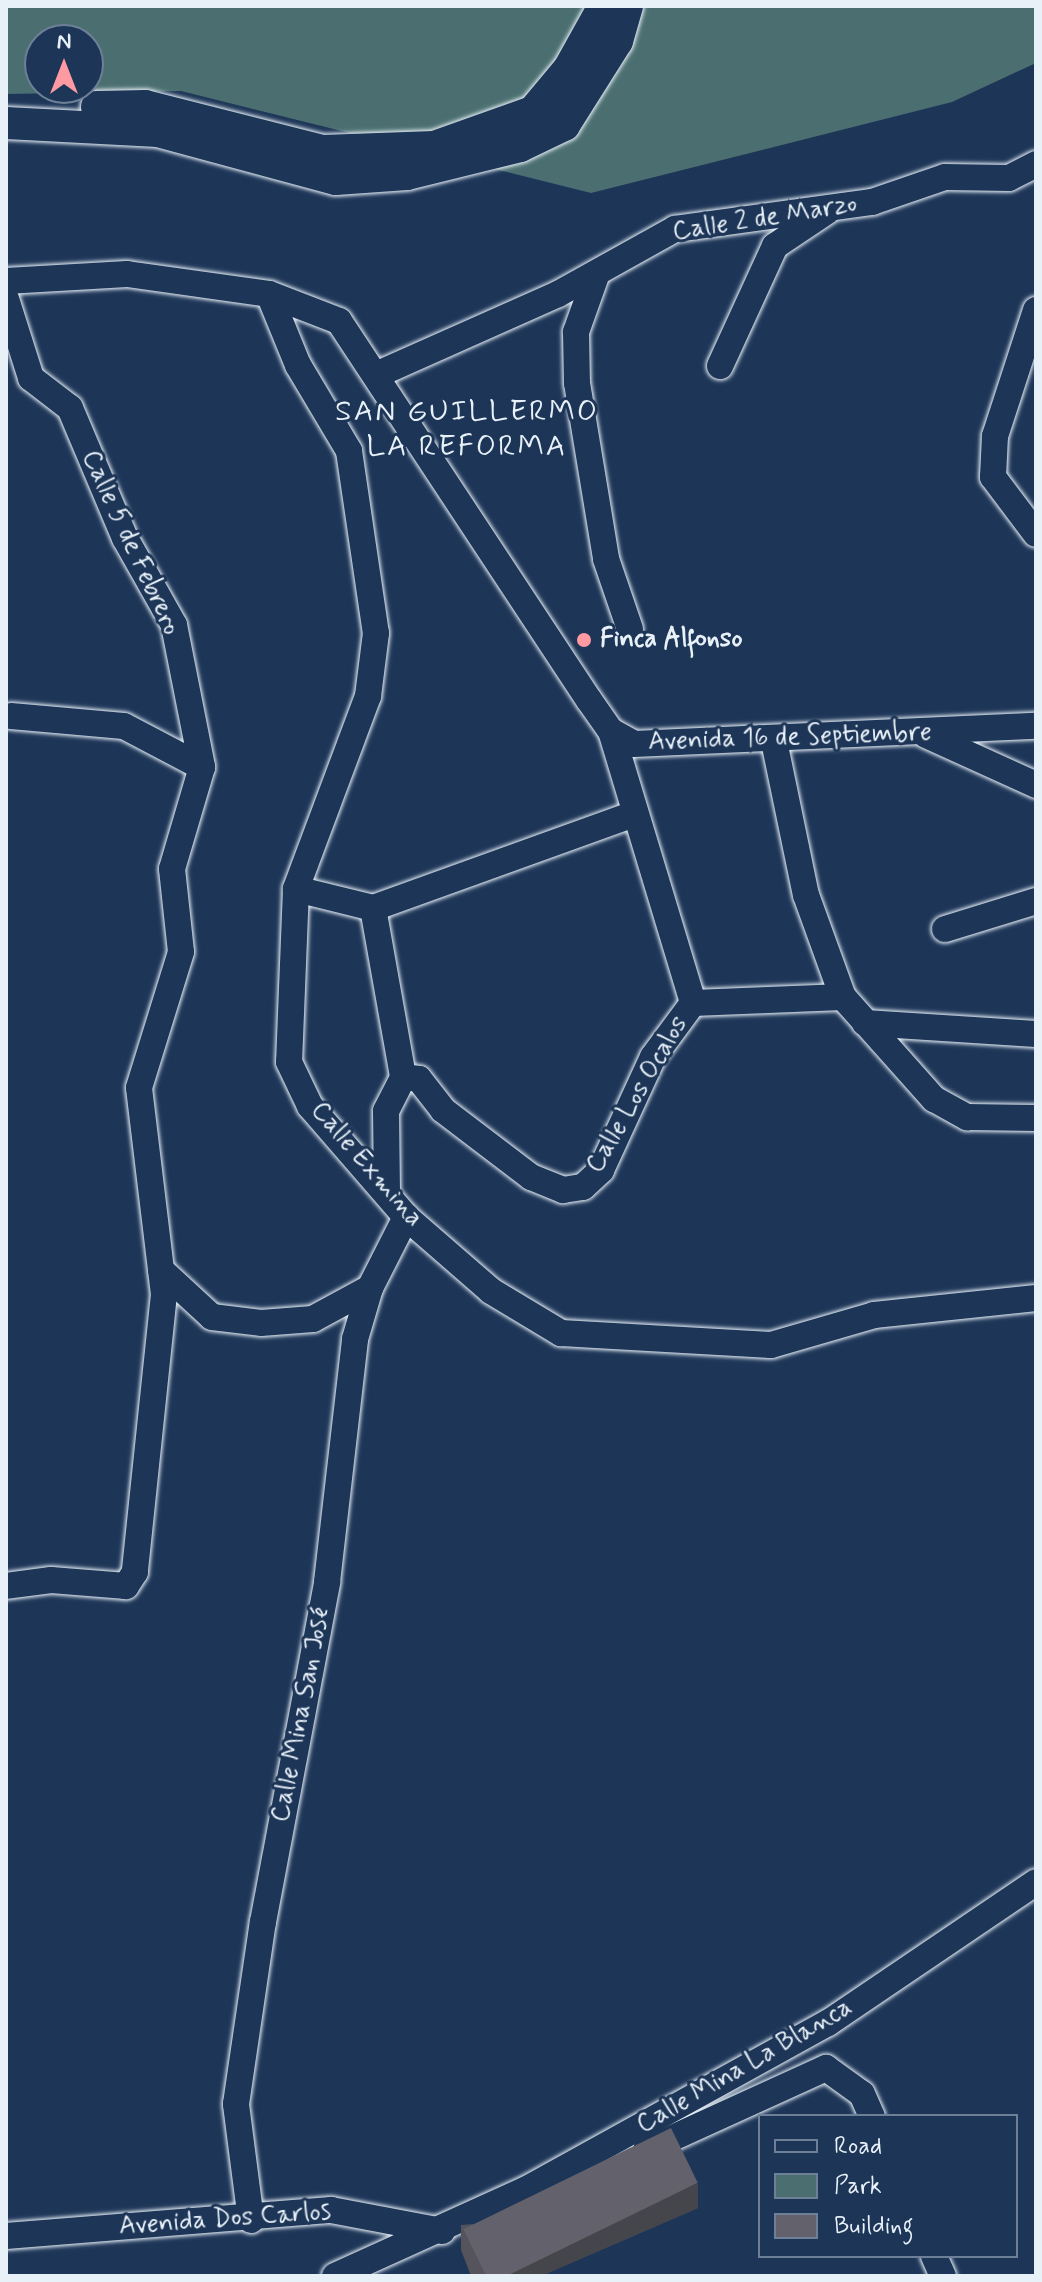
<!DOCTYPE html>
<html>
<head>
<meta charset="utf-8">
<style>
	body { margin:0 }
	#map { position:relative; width:1042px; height:2282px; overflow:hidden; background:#1d3557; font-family:Mynerve,sans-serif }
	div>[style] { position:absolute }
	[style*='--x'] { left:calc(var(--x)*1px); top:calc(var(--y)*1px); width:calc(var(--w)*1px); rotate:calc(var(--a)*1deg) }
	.green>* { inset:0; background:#4b6f70 }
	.roads { filter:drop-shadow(0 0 2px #e8f1f8) drop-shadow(0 0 2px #e8f1f8) }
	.minor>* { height:26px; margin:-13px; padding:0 13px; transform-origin:13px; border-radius:13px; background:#1d3557 }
	.major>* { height:32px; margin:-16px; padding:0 16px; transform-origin:16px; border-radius:16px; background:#1d3557 }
	.wall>* { inset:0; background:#55545d }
	.shaded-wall>* { inset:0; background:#45454c }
	.building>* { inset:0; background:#63626c; transform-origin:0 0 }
	.dots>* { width:22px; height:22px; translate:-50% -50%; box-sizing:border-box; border:4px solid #1d3557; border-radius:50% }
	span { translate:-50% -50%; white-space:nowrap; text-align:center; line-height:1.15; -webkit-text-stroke:6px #1d3557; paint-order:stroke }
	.street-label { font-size:26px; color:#e8f1f8 }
	.poi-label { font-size:26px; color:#e8f1f8; font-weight:700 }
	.left { translate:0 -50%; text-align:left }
	.quarter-label { font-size:30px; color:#e8f1f8; letter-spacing:2px }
	.frame { position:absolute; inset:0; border:8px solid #e8f1f8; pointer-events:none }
	.legend { position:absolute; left:758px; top:2114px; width:260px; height:144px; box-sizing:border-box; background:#1d3557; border:2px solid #6e8097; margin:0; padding:10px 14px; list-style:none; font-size:24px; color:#e8f1f8 }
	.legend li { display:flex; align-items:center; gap:16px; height:40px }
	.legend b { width:40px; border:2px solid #6e8097 }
	.north { position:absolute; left:24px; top:24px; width:80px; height:80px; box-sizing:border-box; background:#1d3557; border:2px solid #6e8097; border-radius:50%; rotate:0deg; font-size:22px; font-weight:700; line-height:32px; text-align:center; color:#e8f1f8 }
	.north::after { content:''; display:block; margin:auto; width:28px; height:36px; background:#ff9aa2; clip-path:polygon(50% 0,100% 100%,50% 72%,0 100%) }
</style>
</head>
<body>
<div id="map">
	<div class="green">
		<div style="clip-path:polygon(evenodd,6px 6px,1036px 6px,1036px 63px,952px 102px,591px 193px,181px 91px,6px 94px,6px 6px,40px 40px,88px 40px,88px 88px,40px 88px,40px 40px)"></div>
	</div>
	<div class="roads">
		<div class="minor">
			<div style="--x:597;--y:273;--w:63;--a:109.6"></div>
			<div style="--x:576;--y:332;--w:51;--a:88.9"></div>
			<div style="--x:577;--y:383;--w:178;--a:80.6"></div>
			<div style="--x:606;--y:559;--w:74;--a:71.1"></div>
			<div style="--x:6;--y:281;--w:121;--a:-3.3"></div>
			<div style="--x:127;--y:274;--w:143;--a:8"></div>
			<div style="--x:269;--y:294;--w:75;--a:21.1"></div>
			<div style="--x:339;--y:321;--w:454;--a:56.6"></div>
			<div style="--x:589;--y:700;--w:38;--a:55"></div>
			<div style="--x:611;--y:731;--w:26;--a:29"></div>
			<div style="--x:634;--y:744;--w:402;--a:-2.6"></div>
			<div style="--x:269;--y:294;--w:77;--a:67.8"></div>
			<div style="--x:298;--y:365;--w:100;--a:59.3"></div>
			<div style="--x:349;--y:451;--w:184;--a:81.6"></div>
			<div style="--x:376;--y:633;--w:64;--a:97.2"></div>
			<div style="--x:368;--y:696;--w:206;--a:110.5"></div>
			<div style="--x:296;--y:889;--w:173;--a:92.3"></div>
			<div style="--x:289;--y:1062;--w:49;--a:64.5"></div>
			<div style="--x:310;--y:1106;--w:147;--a:49.1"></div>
			<div style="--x:406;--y:1217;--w:113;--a:41"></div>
			<div style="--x:491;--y:1291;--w:82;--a:31"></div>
			<div style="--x:561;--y:1333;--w:210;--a:3.3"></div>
			<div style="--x:771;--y:1345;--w:107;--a:-16.2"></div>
			<div style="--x:874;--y:1315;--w:163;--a:-6"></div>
			<div style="--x:6;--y:299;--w:83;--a:72.4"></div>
			<div style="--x:31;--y:378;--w:49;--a:37.6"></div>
			<div style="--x:70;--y:408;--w:141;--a:67.1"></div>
			<div style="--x:125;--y:538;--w:100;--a:60.6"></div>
			<div style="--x:174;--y:625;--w:145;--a:78.8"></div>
			<div style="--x:202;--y:767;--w:106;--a:106.4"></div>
			<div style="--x:172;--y:869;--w:83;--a:83.8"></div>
			<div style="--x:181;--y:952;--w:142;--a:107.2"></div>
			<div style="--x:139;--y:1088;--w:208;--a:83.1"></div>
			<div style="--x:164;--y:1294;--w:280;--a:96"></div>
			<div style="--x:135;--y:1572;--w:17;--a:123"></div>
			<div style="--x:126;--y:1586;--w:75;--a:-175.4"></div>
			<div style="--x:51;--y:1580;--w:45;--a:172.4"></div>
			<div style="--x:1036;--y:310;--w:133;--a:108"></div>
			<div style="--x:995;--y:436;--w:41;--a:92.8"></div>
			<div style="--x:993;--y:477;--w:71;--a:53"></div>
			<div style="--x:720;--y:366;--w:132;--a:-65.4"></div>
			<div style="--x:775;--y:246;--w:63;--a:-33.9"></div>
			<div style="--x:376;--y:375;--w:199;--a:-24"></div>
			<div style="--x:558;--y:294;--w:134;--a:-29.1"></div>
			<div style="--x:675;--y:229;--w:199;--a:-7.8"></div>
			<div style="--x:872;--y:202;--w:77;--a:-18.9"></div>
			<div style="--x:945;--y:177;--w:64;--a:0.9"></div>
			<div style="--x:1009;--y:178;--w:30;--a:-27"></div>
			<div style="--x:11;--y:716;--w:113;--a:5.1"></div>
			<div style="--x:124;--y:726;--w:88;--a:27.7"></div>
			<div style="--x:611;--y:731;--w:284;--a:73.2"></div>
			<div style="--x:926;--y:735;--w:121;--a:24.4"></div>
			<div style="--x:774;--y:741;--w:157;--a:78.3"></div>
			<div style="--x:806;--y:895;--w:109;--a:70.1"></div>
			<div style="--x:843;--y:997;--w:137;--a:48.3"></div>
			<div style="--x:934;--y:1099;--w:38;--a:29"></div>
			<div style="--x:967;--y:1117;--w:69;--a:0.8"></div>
			<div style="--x:296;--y:889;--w:79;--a:13.9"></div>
			<div style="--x:373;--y:908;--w:274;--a:-19.8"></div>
			<div style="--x:373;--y:908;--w:172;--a:79.9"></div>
			<div style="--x:945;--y:929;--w:95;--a:-17.1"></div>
			<div style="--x:865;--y:1023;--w:171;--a:3.7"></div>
			<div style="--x:387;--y:1192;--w:81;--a:-90.7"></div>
			<div style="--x:386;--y:1111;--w:38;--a:-63"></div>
			<div style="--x:403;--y:1077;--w:16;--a:7"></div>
			<div style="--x:419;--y:1079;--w:39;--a:52"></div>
			<div style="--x:443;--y:1110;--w:111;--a:37.3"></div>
			<div style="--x:531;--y:1177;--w:35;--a:22"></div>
			<div style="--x:563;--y:1190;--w:20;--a:-9"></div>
			<div style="--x:583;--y:1187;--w:25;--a:-43"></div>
			<div style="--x:601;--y:1170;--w:124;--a:-65.3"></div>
			<div style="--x:653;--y:1057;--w:67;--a:-53.5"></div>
			<div style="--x:693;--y:1003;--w:150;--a:-2.3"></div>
			<div style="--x:161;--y:1270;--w:69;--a:42.7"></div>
			<div style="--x:212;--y:1317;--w:49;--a:7"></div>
			<div style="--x:261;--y:1323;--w:52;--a:-4.4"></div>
			<div style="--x:313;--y:1319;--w:65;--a:-28.5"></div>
			<div style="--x:646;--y:2150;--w:198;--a:-24.5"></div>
			<div style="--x:826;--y:2068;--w:44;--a:35.8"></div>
			<div style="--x:862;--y:2094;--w:24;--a:66"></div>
			<div style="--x:251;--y:2220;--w:117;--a:-97.4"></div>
			<div style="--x:236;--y:2104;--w:184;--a:-81.6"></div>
			<div style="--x:263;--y:1922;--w:346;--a:-79.3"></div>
			<div style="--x:327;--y:1582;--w:245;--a:-83.4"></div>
			<div style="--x:355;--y:1339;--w:53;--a:-73.6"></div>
			<div style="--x:370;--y:1288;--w:80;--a:-63.1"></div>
			<div style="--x:6;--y:2236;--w:326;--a:-4.6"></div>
			<div style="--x:331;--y:2210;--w:113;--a:10.7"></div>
			<div style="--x:934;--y:2256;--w:22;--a:66"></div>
			<div style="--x:335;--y:2276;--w:209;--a:-24.4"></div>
			<div style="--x:525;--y:2190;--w:346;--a:-28.9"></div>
			<div style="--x:828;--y:2023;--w:251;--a:-34.1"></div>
		</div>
		<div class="major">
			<div style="--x:97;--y:107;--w:48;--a:-1.2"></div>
			<div style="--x:145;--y:106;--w:184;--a:14.2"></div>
			<div style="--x:323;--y:151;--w:111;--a:-2.1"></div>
			<div style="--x:434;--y:147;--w:105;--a:-19.5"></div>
			<div style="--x:533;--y:112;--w:56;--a:-50.1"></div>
			<div style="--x:569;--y:69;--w:72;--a:-60.9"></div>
			<div style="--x:6;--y:123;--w:152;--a:3"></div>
			<div style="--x:158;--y:131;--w:184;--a:15.1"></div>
			<div style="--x:336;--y:179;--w:71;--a:-4"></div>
			<div style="--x:407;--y:174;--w:116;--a:-13.9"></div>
			<div style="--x:520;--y:146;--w:49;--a:-25.5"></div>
			<div style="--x:564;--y:125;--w:99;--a:-57.8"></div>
			<div style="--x:617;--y:41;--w:36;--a:-74"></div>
		</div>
	</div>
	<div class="wall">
		<div style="clip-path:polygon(698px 2208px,541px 2276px,471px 2276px,461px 2250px,461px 2225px)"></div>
	</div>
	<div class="shaded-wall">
		<div style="clip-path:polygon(698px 2183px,698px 2208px,541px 2276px,482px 2276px)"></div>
	</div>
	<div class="building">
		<div style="left:671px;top:2128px;width:61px;height:231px;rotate:64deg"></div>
	</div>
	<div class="dots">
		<div style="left:584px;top:640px;background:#ff9aa2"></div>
	</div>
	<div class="street-label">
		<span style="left:765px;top:219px;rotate:-9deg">Calle 2 de Marzo</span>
		<span style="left:130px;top:543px;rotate:65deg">Calle 5 de Febrero</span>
		<span style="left:790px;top:738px;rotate:-2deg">Avenida 16 de Septiembre</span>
		<span style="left:638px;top:1095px;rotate:-60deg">Calle Los Ocalos</span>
		<span style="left:366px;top:1165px;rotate:49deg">Calle Exmina</span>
		<span style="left:302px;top:1715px;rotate:-79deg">Calle Mina San José</span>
		<span style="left:745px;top:2067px;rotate:-30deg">Calle Mina La Blanca</span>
		<span style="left:225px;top:2220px;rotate:-4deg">Avenida Dos Carlos</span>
	</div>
	<div class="poi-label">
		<span class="left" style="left:600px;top:640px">Finca Alfonso</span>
	</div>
	<div class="quarter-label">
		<span style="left:467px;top:429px">SAN GUILLERMO<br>LA REFORMA</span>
	</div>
	<div class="frame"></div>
	<ul class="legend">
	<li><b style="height:10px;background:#1d3557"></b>Road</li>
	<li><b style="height:22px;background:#4b6f70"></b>Park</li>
	<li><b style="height:22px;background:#63626c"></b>Building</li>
	</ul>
	<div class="north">N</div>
</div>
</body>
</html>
